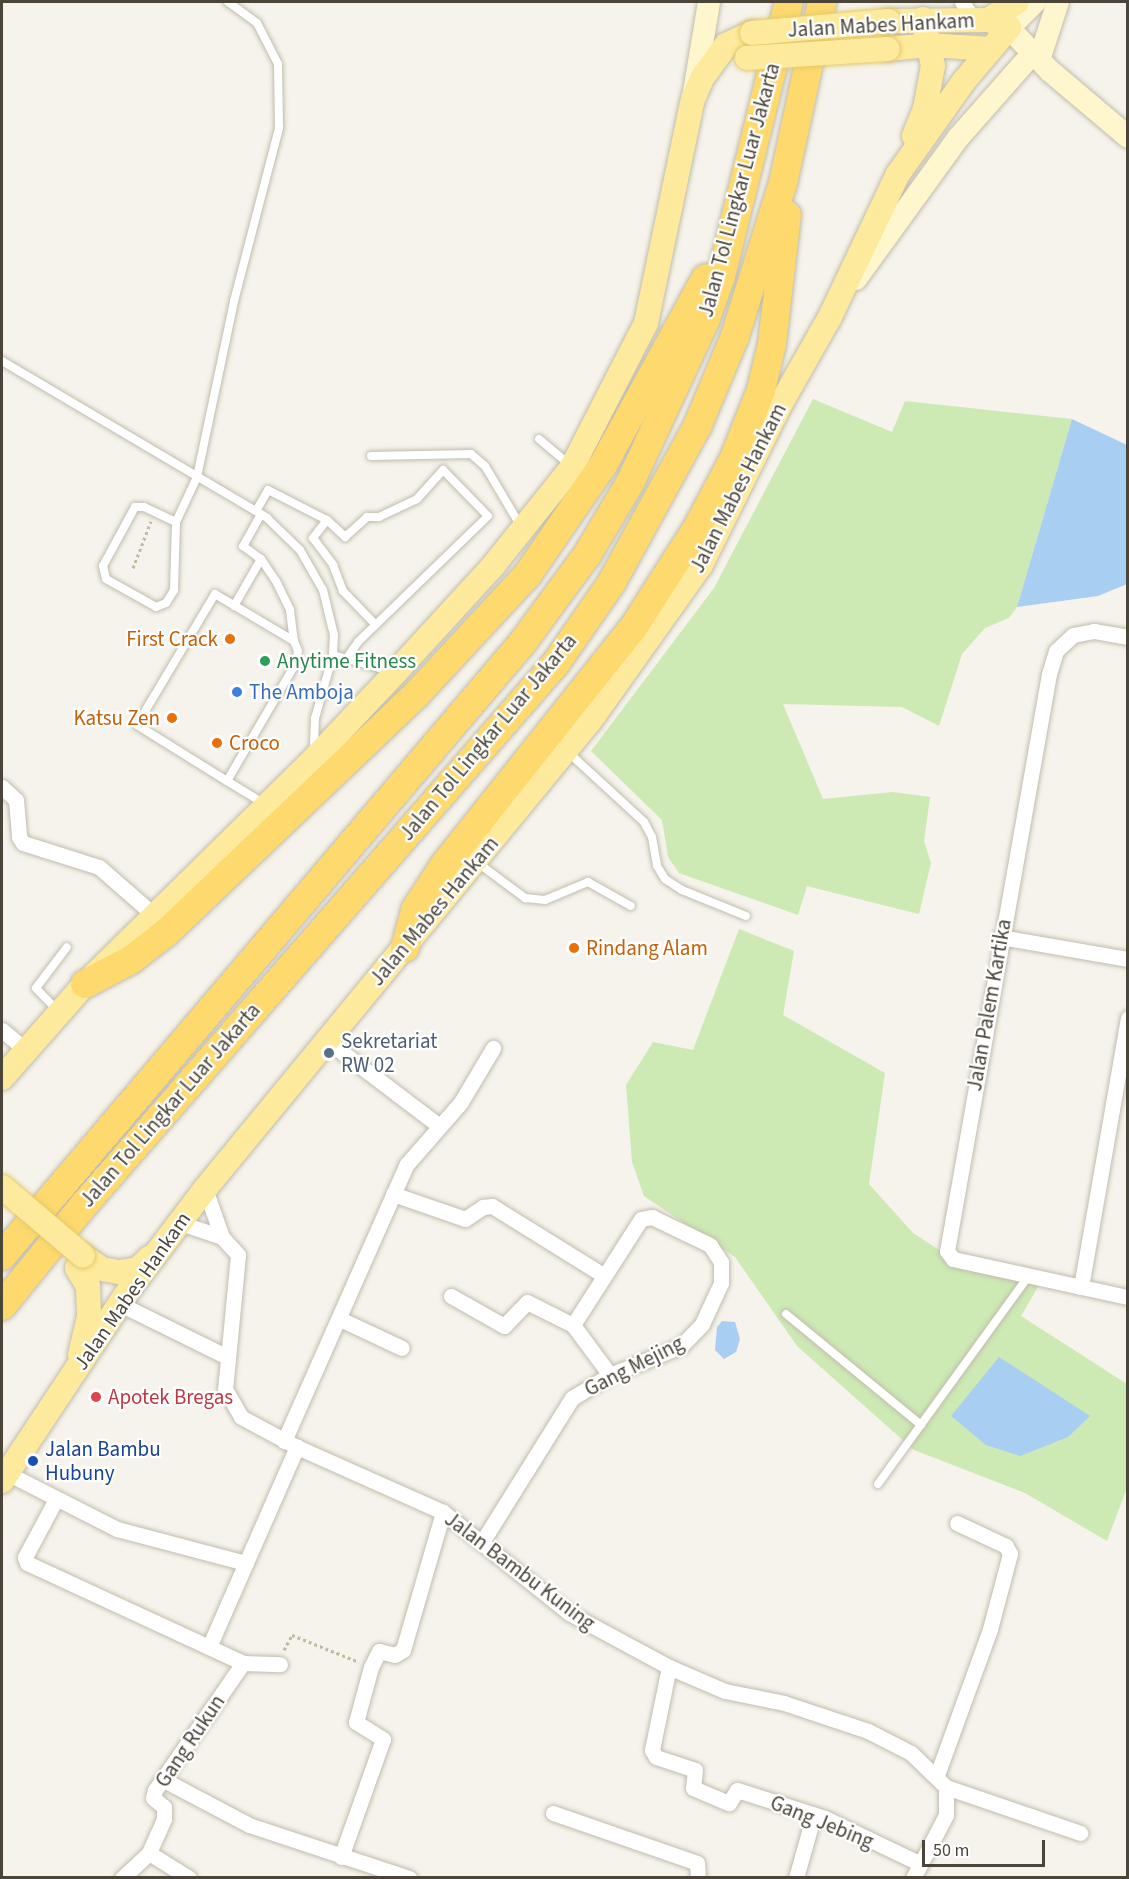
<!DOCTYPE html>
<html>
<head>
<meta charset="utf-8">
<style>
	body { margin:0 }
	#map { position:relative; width:1129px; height:1879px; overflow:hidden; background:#f5f3eb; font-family:"Source Sans 3",sans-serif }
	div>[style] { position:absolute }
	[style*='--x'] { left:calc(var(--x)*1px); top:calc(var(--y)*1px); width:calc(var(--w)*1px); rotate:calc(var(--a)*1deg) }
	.green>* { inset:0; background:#cde9b4 }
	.water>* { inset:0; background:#a8cef1 }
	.path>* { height:3px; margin-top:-1.5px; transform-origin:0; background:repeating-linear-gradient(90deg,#c3b99e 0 3px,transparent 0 6px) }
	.roads { filter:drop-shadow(0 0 2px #c1bcad) drop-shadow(0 0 2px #c1bcad) }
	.service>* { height:8px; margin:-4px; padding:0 4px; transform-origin:4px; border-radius:4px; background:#fff }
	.minor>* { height:15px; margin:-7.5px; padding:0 7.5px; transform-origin:7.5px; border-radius:7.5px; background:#fff }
	.secondary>* { height:22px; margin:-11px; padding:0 11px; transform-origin:11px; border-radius:11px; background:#fef6cc }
	.primary>* { height:24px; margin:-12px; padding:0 12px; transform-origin:12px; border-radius:12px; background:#feea9c }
	.motorway>* { height:28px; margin:-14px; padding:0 14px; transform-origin:14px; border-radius:14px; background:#fdd96e }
	.bridges { filter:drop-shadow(0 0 2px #e4c96a) drop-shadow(0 0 2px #e4c96a) }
	.primary-bridge>* { height:24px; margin:-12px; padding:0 12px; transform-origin:12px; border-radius:12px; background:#feea9c }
	.dots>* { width:16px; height:16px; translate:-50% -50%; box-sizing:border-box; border:3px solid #fff; border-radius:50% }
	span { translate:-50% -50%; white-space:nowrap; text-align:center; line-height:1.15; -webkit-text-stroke:4.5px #fff; paint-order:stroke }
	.street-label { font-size:21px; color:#4a4439 }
	.food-label { font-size:21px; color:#c56008 }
	.right { translate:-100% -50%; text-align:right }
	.left { translate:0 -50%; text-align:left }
	.leisure-label { font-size:21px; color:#27864d }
	.shop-label { font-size:21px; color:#366cbe }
	.service-label { font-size:21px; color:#4e5e75 }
	.health-label { font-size:21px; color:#be3a42 }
	.transit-label { font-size:21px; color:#164399 }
	.frame { position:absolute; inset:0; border:3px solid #4a4439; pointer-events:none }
	.scale { position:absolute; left:922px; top:1840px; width:123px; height:27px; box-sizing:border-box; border:3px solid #4a4439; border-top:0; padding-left:8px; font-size:18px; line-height:21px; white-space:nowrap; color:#4a4439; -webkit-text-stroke:4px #fff; paint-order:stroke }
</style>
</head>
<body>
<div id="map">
	<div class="green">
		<div style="clip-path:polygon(813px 399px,892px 432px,905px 401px,1072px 419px,1017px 607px,1009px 618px,985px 628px,962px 654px,939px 726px,902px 707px,783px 704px,823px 799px,893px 792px,930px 797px,924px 841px,931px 863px,919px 914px,807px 886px,798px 915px,679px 873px,668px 857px,662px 820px,591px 751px,714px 588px)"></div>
		<div style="clip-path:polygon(739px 929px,794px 951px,783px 1015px,885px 1073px,869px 1184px,913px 1233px,967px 1268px,1039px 1285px,1021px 1316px,1127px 1384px,1127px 1488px,1107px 1541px,1025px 1493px,914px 1450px,797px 1346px,735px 1257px,644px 1196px,632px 1162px,626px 1085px,653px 1042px,693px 1050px)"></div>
	</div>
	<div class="water">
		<div style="clip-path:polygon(1072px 419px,1127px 445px,1127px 584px,1098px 596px,1017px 607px)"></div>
		<div style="clip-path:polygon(722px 1321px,735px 1322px,740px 1339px,736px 1352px,724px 1359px,715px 1350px,717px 1327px)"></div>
		<div style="clip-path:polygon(999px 1357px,1090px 1416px,1068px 1437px,1020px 1456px,986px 1445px,951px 1416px)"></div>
	</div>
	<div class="path">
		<div style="--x:133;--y:568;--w:50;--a:-69"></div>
		<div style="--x:284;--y:1650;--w:17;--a:-62"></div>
		<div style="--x:292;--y:1635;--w:72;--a:21.9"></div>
	</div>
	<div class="roads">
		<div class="service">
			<div style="--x:2;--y:361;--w:308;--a:30.6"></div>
			<div style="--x:267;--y:518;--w:46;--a:44.1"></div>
			<div style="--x:300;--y:550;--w:46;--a:60.1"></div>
			<div style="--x:323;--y:590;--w:46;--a:76.3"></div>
			<div style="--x:334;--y:635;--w:20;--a:93"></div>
			<div style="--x:333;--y:655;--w:66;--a:105.9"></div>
			<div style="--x:315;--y:718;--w:32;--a:92"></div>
			<div style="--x:539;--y:439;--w:39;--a:40"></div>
			<div style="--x:371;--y:456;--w:100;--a:-1.1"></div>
			<div style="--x:471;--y:454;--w:18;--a:41"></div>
			<div style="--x:485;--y:466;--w:69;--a:59.3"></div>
			<div style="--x:256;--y:511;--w:24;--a:-60"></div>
			<div style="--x:268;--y:490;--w:66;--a:27"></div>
			<div style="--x:327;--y:520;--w:25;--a:43"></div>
			<div style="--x:345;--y:537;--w:30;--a:-42"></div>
			<div style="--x:367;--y:517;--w:12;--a:0"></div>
			<div style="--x:379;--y:517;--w:42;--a:-25.3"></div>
			<div style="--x:417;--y:499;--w:39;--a:-48"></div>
			<div style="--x:443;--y:470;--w:64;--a:45.6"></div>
			<div style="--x:488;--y:516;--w:181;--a:135.9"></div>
			<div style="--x:358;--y:642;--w:21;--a:125"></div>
			<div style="--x:261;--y:514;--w:37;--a:119"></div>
			<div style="--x:243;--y:546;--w:22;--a:36"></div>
			<div style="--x:261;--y:559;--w:27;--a:56"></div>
			<div style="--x:276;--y:581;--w:32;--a:64"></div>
			<div style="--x:290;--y:610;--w:31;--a:83"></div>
			<div style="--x:327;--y:520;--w:23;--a:128"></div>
			<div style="--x:313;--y:538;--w:34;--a:53"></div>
			<div style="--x:333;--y:565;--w:28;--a:69"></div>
			<div style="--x:343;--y:591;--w:47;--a:45.9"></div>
			<div style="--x:176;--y:522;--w:35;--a:-155"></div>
			<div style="--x:144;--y:507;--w:9;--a:180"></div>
			<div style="--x:135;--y:507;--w:67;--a:118.5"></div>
			<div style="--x:103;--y:566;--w:13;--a:77"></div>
			<div style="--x:106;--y:579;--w:57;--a:29.2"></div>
			<div style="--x:156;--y:607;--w:11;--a:-22"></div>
			<div style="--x:166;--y:603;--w:15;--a:-58"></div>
			<div style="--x:174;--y:590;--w:68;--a:-88.3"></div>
			<div style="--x:176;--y:522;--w:50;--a:-65"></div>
			<div style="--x:197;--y:477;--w:180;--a:-78.1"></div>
			<div style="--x:234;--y:301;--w:179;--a:-75.4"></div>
			<div style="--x:279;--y:128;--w:64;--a:-90.9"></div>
			<div style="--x:278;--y:64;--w:46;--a:-117.1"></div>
			<div style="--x:257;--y:23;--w:36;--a:-144"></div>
			<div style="--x:234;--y:606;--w:54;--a:-60.1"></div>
			<div style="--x:333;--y:655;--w:59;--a:15.7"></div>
			<div style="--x:569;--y:753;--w:102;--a:42.6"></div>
			<div style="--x:644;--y:822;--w:17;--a:62"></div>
			<div style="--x:652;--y:837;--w:29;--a:80"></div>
			<div style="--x:657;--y:866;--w:15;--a:58"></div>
			<div style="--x:665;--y:879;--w:20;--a:33"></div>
			<div style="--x:682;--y:890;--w:69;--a:22.1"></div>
			<div style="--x:227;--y:781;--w:137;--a:-59.7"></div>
			<div style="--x:296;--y:663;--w:12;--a:-81"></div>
			<div style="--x:298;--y:651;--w:11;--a:-112"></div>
			<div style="--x:294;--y:641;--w:92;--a:-149.3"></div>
			<div style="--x:215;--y:594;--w:152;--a:120.8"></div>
			<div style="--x:137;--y:725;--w:106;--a:31.9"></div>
			<div style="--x:227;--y:781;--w:42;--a:31.4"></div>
			<div style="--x:478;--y:863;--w:59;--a:36.7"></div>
			<div style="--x:525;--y:898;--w:20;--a:6"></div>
			<div style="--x:545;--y:900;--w:47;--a:-22.7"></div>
			<div style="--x:588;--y:882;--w:49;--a:29.2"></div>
			<div style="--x:57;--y:1010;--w:30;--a:-134"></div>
			<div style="--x:36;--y:988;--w:51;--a:-52.9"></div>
			<div style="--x:786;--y:1314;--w:175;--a:39.4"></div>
			<div style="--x:878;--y:1484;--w:259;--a:-54.1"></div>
		</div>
		<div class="minor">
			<div style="--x:962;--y:2;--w:20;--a:57"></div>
			<div style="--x:1128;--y:637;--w:35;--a:-170"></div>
			<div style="--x:1094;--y:631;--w:21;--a:169"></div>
			<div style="--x:1073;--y:635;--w:23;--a:137"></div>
			<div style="--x:1056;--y:651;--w:24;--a:107"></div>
			<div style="--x:1049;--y:674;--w:586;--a:100.02"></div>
			<div style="--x:947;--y:1251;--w:10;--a:53"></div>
			<div style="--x:953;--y:1259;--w:179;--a:12.3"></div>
			<div style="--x:2;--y:787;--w:19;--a:43"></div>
			<div style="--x:16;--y:800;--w:37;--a:85"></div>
			<div style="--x:19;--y:837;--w:7;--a:56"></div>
			<div style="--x:23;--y:843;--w:80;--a:17.5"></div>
			<div style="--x:99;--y:867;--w:73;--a:41.1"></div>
			<div style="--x:1000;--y:937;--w:130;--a:9.8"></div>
			<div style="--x:2;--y:1030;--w:31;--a:40"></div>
			<div style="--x:326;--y:1040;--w:141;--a:37.2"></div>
			<div style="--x:205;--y:1189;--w:51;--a:70.5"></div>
			<div style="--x:393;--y:1194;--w:76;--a:19.1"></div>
			<div style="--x:465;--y:1219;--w:22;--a:-34"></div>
			<div style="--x:483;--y:1207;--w:9;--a:-6"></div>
			<div style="--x:492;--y:1206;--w:131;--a:31.9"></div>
			<div style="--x:180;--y:1223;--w:44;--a:18.4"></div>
			<div style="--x:222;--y:1237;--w:24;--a:48"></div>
			<div style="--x:238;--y:1255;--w:135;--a:95.5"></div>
			<div style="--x:225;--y:1389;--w:32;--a:60"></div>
			<div style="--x:241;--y:1417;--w:64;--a:28.2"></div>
			<div style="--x:297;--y:1447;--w:160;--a:24"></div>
			<div style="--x:443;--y:1512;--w:161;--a:38.7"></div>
			<div style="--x:569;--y:1613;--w:114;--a:28.4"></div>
			<div style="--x:669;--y:1667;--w:61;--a:23.2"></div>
			<div style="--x:725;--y:1691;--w:60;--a:11.5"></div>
			<div style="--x:784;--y:1703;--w:89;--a:18.4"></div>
			<div style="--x:868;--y:1731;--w:48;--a:27.1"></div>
			<div style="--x:911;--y:1753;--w:49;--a:44.2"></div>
			<div style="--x:946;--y:1787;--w:28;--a:90"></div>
			<div style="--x:946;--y:1815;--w:71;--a:117.6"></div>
			<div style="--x:1081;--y:1287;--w:273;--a:-80.1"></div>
			<div style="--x:451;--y:1296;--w:61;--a:29.5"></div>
			<div style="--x:504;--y:1326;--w:33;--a:-46"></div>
			<div style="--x:527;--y:1302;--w:51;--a:26.6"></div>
			<div style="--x:120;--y:1304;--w:117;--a:26.3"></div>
			<div style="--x:340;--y:1319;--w:68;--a:25.1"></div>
			<div style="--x:284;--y:1441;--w:303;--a:-66.1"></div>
			<div style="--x:407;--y:1164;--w:82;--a:-48.9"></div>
			<div style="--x:461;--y:1102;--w:63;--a:-59.3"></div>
			<div style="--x:7;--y:1473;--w:123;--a:27"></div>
			<div style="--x:117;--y:1529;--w:133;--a:14.8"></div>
			<div style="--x:56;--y:1499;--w:66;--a:118.1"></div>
			<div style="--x:25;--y:1557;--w:6;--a:72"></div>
			<div style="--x:27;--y:1563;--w:238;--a:24.8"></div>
			<div style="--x:243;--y:1663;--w:155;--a:124.7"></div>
			<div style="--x:155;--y:1790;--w:8;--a:104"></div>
			<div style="--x:153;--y:1798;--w:14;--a:39"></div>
			<div style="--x:164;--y:1807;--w:12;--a:90"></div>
			<div style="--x:164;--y:1819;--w:37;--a:114"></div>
			<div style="--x:149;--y:1853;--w:37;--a:137"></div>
			<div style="--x:482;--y:1542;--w:170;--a:-58"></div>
			<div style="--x:572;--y:1398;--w:44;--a:-31.2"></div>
			<div style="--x:610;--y:1375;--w:77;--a:-22.2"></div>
			<div style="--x:681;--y:1346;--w:30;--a:-46"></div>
			<div style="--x:702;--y:1324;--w:45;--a:-65.1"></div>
			<div style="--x:721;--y:1283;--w:21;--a:-90"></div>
			<div style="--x:721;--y:1262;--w:20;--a:-123"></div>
			<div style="--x:710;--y:1245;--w:64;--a:-154.2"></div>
			<div style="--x:652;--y:1217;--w:11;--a:170"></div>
			<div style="--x:641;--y:1219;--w:126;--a:122.7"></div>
			<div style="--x:573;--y:1325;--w:62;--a:53.5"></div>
			<div style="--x:209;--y:1647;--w:219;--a:-66.3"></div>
			<div style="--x:243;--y:1663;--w:37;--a:2"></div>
			<div style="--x:669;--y:1667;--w:85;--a:101.6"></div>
			<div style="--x:652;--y:1750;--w:8;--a:60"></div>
			<div style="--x:656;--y:1757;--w:41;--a:18.4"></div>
			<div style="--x:695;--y:1770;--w:18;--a:96"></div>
			<div style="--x:693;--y:1788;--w:39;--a:23"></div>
			<div style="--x:729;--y:1803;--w:15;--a:-58"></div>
			<div style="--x:737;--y:1790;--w:92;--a:17.7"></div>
			<div style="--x:825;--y:1818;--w:104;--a:25.6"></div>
			<div style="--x:937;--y:1775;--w:155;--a:-70"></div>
			<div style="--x:990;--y:1629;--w:78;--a:-75.1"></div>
			<div style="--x:1010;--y:1554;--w:9;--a:-117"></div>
			<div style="--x:1006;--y:1546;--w:54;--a:-154.9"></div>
			<div style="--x:164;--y:1780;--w:96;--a:27.9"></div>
			<div style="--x:249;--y:1825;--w:169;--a:18.3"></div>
			<div style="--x:946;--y:1787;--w:142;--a:18.9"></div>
			<div style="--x:553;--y:1813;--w:152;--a:19.1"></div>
			<div style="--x:697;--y:1863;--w:15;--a:86"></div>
			<div style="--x:149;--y:1853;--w:47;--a:32"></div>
			<div style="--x:341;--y:1857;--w:125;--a:-70.4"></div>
			<div style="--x:383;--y:1739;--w:32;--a:-148"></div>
			<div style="--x:356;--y:1722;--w:57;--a:-74.7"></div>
			<div style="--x:371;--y:1667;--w:18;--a:-63"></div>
			<div style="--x:379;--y:1651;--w:16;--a:14"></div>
			<div style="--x:395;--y:1655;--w:9;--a:-32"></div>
			<div style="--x:403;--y:1650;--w:144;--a:-73.8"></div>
			<div style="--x:796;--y:1878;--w:66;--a:-74.3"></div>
		</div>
		<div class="secondary">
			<div style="--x:1035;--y:2;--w:37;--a:135"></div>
			<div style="--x:1009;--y:28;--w:59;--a:46.4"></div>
			<div style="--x:1050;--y:71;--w:102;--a:40.2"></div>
			<div style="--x:1040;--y:57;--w:58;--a:-71.9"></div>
			<div style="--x:694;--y:92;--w:91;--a:-80.5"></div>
			<div style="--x:856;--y:279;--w:174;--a:-54.1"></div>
			<div style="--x:958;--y:138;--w:101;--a:-48.6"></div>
		</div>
		<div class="primary">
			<div style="--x:988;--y:20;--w:34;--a:-32"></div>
			<div style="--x:888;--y:49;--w:41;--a:-5.6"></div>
			<div style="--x:929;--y:45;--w:62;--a:3.7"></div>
			<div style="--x:914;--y:136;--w:29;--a:-68"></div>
			<div style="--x:925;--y:109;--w:44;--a:-79.5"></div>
			<div style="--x:933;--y:66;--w:48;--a:-102"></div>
			<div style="--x:2;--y:1078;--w:125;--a:-48.6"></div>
			<div style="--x:85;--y:984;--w:320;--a:-44.5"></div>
			<div style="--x:313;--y:760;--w:120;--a:-46.7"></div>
			<div style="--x:395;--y:673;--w:145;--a:-47.5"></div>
			<div style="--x:493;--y:566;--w:127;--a:-51.4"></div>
			<div style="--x:572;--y:467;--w:162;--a:-62.8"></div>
			<div style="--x:646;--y:323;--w:229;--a:-78.2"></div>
			<div style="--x:693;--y:99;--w:24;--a:-66"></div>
			<div style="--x:703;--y:77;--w:39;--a:-54"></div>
			<div style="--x:726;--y:45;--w:29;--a:-25"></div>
			<div style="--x:83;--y:1256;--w:23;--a:34"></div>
			<div style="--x:102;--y:1269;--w:17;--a:10"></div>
			<div style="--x:119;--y:1272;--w:19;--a:-9"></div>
			<div style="--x:138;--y:1269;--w:16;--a:-45"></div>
			<div style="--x:77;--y:1268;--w:21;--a:59"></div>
			<div style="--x:88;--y:1286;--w:30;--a:88"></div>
			<div style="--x:89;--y:1316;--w:40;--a:103"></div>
			<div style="--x:2;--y:1481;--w:233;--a:-56.4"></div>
			<div style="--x:131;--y:1287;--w:123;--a:-52.9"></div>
			<div style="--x:205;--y:1189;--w:606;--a:-50.56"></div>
			<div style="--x:590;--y:721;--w:191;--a:-54.6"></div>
			<div style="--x:701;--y:565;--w:176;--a:-63.7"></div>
			<div style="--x:779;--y:407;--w:103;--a:-60.5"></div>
			<div style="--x:830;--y:317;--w:158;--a:-64.6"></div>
			<div style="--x:898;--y:174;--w:114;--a:-54.6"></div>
			<div style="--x:964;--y:81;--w:70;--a:-49.7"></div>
			<div style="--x:1009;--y:28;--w:22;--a:-159"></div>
			<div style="--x:988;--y:20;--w:100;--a:179.4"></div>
		</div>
		<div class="motorway">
			<div style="--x:405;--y:948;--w:39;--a:-75"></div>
			<div style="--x:415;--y:910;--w:55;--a:-56.9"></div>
			<div style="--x:445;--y:864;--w:302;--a:-51.5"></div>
			<div style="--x:633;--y:628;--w:119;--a:-57.4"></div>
			<div style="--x:697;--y:528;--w:79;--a:-62.1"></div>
			<div style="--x:734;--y:458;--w:73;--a:-68.3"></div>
			<div style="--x:761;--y:390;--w:47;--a:-76.6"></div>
			<div style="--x:772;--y:344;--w:130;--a:-83.4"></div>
			<div style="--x:85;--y:984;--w:52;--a:-27.6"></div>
			<div style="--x:131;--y:960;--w:46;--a:-37.9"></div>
			<div style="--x:167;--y:932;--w:344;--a:-43.6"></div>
			<div style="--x:416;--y:695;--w:165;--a:-47.2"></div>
			<div style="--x:528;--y:574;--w:132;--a:-55.5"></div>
			<div style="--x:603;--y:465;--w:213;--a:-61.2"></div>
			<div style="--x:2;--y:1256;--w:805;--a:-49.68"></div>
			<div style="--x:523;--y:642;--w:108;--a:-53.7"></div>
			<div style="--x:587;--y:555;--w:84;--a:-59.2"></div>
			<div style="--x:630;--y:483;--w:179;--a:-65.2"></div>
			<div style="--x:705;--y:321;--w:48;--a:-70.4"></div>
			<div style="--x:721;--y:276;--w:282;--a:-76.1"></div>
			<div style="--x:2;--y:1306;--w:129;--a:-51"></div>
			<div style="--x:83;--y:1206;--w:720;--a:-48.94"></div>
			<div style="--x:556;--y:663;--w:98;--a:-55.3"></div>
			<div style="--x:612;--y:582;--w:177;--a:-61.3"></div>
			<div style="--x:697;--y:427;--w:99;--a:-67.3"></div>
			<div style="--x:735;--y:336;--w:160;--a:-72.6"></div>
			<div style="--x:783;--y:183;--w:185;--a:-77.8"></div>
		</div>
	</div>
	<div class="bridges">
		<div class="primary-bridge">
			<div style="--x:752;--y:33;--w:137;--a:-5"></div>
			<div style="--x:747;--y:58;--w:141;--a:-3.7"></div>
			<div style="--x:2;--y:1187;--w:106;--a:40.4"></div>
		</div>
	</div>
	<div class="dots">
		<div style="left:230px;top:639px;background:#e8710a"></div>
		<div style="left:265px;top:661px;background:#2e9e5b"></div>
		<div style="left:237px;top:692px;background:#3f7fe0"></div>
		<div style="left:172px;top:718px;background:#e8710a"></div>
		<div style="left:217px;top:743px;background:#e8710a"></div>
		<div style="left:574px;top:948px;background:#e8710a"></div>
		<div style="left:329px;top:1053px;background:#5c6f8a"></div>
		<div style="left:96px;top:1397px;background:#e0444e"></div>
		<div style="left:33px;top:1461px;background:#1a4fb4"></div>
	</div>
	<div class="street-label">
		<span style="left:881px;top:25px;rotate:-3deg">Jalan Mabes Hankam</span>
		<span style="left:739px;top:190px;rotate:-75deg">Jalan Tol Lingkar Luar Jakarta</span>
		<span style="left:738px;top:488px;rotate:-63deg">Jalan Mabes Hankam</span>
		<span style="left:488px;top:737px;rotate:-50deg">Jalan Tol Lingkar Luar Jakarta</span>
		<span style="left:434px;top:911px;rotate:-50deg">Jalan Mabes Hankam</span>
		<span style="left:989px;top:1005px;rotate:-80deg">Jalan Palem Kartika</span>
		<span style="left:170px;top:1105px;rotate:-49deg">Jalan Tol Lingkar Luar Jakarta</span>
		<span style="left:132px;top:1291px;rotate:-55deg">Jalan Mabes Hankam</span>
		<span style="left:634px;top:1366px;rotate:-27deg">Gang Mejing</span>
		<span style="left:520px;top:1571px;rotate:37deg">Jalan Bambu Kuning</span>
		<span style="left:190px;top:1741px;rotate:-56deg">Gang Rukun</span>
		<span style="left:822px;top:1822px;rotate:22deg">Gang Jebing</span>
	</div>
	<div class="food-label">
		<span class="right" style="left:218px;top:639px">First Crack</span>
		<span class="right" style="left:160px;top:718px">Katsu Zen</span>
		<span class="left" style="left:229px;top:743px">Croco</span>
		<span class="left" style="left:586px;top:948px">Rindang Alam</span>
	</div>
	<div class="leisure-label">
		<span class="left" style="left:277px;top:661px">Anytime Fitness</span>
	</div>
	<div class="shop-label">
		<span class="left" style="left:249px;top:692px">The Amboja</span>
	</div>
	<div class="service-label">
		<span class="left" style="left:341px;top:1053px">Sekretariat<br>RW 02</span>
	</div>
	<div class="health-label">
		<span class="left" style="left:108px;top:1397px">Apotek Bregas</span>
	</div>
	<div class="transit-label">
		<span class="left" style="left:45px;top:1461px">Jalan Bambu<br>Hubuny</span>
	</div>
	<div class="frame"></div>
	<div class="scale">50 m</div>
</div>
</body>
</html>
